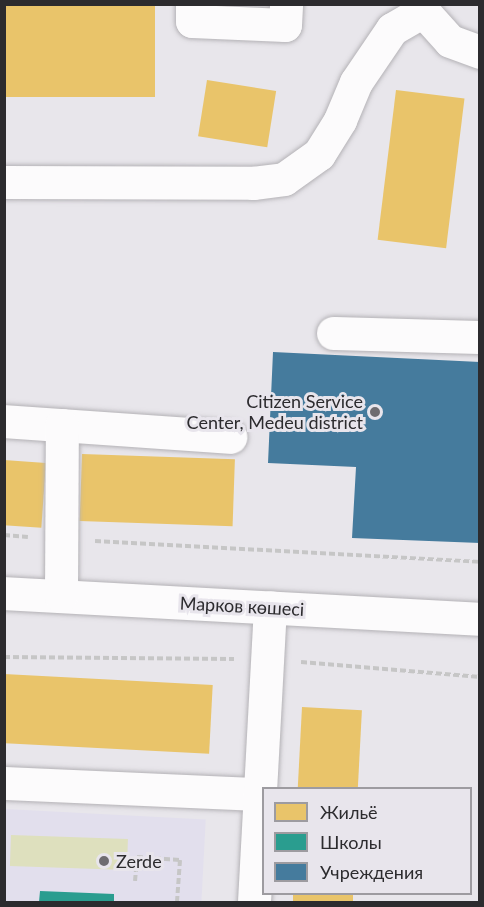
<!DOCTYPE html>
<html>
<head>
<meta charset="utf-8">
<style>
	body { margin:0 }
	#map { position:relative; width:484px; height:907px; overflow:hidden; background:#e8e6eb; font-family:Lato,sans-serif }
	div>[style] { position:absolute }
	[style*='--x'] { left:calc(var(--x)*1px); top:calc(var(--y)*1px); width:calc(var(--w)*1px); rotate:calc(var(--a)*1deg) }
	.education>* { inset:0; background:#e2dfed; transform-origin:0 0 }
	.green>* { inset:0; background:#dee0be; transform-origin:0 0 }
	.homes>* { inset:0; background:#e9c46a; transform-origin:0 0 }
	.schools>* { inset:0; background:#2a9d8f }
	.public>* { inset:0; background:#457b9d }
	.path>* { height:4px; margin-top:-2px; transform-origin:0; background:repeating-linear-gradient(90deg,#c6c6c6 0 6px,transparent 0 9px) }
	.roads { filter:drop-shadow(0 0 2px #b4b2b6) drop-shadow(0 0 2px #b4b2b6) }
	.minor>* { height:33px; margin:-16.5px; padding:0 16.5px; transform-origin:16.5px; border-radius:16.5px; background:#fcfbfc }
	.dots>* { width:16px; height:16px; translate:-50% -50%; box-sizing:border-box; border:3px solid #e8e5ec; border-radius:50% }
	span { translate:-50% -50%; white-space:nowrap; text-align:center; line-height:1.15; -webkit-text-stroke:6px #e8e5ec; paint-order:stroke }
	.poi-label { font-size:18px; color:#2c2b2e }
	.right { translate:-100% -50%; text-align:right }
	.left { translate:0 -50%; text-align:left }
	.street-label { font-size:18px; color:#2c2b2e }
	.frame { position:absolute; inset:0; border:6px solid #2c2b2e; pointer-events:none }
	.legend { position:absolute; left:262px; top:787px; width:210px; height:108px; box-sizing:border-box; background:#e8e5ec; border:2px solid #9d9ba0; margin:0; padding:8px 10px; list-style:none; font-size:18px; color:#2c2b2e }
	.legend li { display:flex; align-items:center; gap:12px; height:30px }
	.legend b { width:30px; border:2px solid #9d9ba0 }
</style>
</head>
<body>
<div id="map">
	<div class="education">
		<div style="left:5px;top:809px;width:201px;height:93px;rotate:3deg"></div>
	</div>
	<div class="green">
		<div style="left:11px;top:835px;width:117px;height:31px;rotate:2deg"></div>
	</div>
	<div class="homes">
		<div style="left:4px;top:4px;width:151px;height:93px"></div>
		<div style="left:207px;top:80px;width:70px;height:57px;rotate:9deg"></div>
		<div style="left:396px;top:90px;width:69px;height:151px;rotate:7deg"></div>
		<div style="left:82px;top:454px;width:153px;height:67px;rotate:2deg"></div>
		<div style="left:4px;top:460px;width:42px;height:65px;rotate:4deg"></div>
		<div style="left:4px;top:674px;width:209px;height:69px;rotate:3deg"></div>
		<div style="left:302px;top:707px;width:60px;height:81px;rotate:3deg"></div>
		<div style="left:293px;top:894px;width:60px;height:8px"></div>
	</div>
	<div class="schools">
		<div style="clip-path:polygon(40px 891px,114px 894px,114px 902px,39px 902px)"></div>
	</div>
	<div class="public">
		<div style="clip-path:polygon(273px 352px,480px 362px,480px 543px,352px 538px,356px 467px,268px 463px)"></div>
	</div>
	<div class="path">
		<div style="--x:4;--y:535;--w:24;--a:5"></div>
		<div style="--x:95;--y:541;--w:386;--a:3.1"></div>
		<div style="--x:4;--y:657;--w:230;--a:0.5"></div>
		<div style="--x:301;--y:662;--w:180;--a:4.8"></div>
		<div style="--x:135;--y:881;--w:24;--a:-85"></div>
		<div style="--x:137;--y:857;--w:43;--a:4"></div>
		<div style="--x:180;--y:860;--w:42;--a:94.1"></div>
	</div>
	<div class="roads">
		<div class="minor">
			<div style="--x:192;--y:4;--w:17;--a:90"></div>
			<div style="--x:192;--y:21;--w:93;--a:2.5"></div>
			<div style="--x:285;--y:25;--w:21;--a:-87"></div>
			<div style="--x:422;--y:4;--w:7;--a:82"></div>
			<div style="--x:423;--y:11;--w:40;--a:48"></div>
			<div style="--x:450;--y:41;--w:32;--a:20"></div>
			<div style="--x:4;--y:182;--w:249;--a:0.2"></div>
			<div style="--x:253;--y:183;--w:31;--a:-7"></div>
			<div style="--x:284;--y:179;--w:43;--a:-35.5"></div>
			<div style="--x:319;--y:154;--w:40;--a:-58"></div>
			<div style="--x:340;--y:120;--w:41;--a:-67.2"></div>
			<div style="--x:356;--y:82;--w:64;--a:-55.8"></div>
			<div style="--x:392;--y:29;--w:36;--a:-30"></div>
			<div style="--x:333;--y:333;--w:147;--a:1.6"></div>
			<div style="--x:4;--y:421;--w:227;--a:4"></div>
			<div style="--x:4;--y:593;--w:477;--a:3.1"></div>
			<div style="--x:61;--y:596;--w:171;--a:-89.7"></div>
			<div style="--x:4;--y:783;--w:256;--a:2.5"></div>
			<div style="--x:254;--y:902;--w:295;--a:-86.9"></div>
		</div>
	</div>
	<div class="dots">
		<div style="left:375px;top:412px;background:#6e6c70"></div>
		<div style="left:104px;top:861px;background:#6e6c70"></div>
	</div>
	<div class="poi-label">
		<span class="right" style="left:363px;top:412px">Citizen Service<br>Center, Medeu district</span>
		<span class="left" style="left:116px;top:861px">Zerde</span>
	</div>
	<div class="street-label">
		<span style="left:242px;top:606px;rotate:3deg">Марков көшесі</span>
	</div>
	<div class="frame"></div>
	<ul class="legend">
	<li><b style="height:16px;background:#e9c46a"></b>Жильё</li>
	<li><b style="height:16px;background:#2a9d8f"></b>Школы</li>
	<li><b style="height:16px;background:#457b9d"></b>Учреждения</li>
	</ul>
</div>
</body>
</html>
